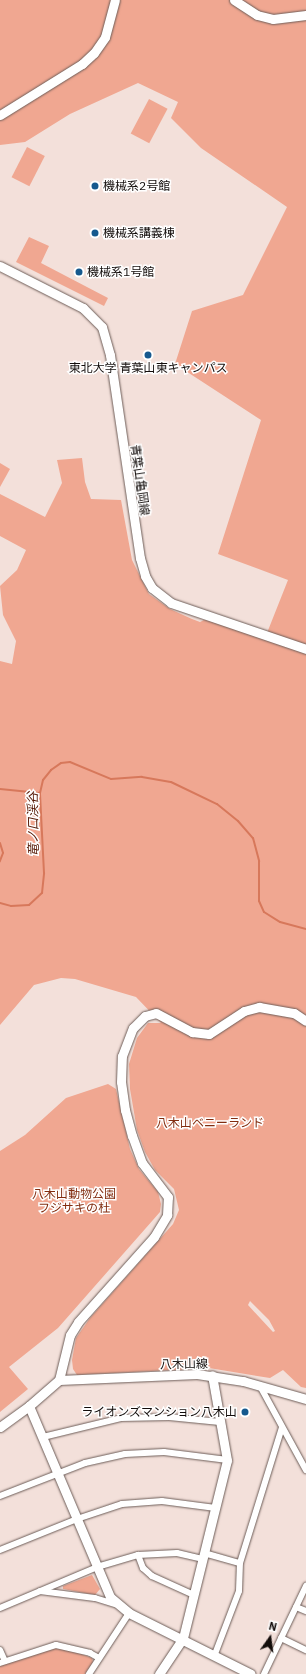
<!DOCTYPE html>
<html>
<head>
<meta charset="utf-8">
<style>
	body { margin:0 }
	#map { position:relative; width:306px; height:1674px; overflow:hidden; background:#f3e0da; font-family:"IBM Plex Sans","Noto Sans JP",sans-serif }
	div>[style] { position:absolute }
	[style*='--x'] { left:calc(var(--x)*1px); top:calc(var(--y)*1px); width:calc(var(--w)*1px); rotate:calc(var(--a)*1deg) }
	.green>* { inset:0; background:#f0a791; transform-origin:0 0 }
	.stream>* { height:2px; margin:-1px; padding:0 1px; transform-origin:1px; border-radius:1px; background:#d7785b }
	.roads { filter:drop-shadow(0 0 1px #6d5d58) drop-shadow(0 0 1px #6d5d58) }
	.street>* { height:6px; margin:-3px; padding:0 3px; transform-origin:3px; border-radius:3px; background:#fff }
	.secondary>* { height:9px; margin:-4.5px; padding:0 4.5px; transform-origin:4.5px; border-radius:4.5px; background:#fff }
	.dots>* { width:11px; height:11px; translate:-50% -50%; box-sizing:border-box; border:2px solid #fff; border-radius:50% }
	span { translate:-50% -50%; white-space:nowrap; text-align:center; line-height:1.15; -webkit-text-stroke:3px #fff; paint-order:stroke }
	.poi-label { font-size:12px; color:#130d0b }
	.left { translate:0 -50%; text-align:left }
	.right { translate:-100% -50%; text-align:right }
	.street-label { font-size:12px; color:#130d0b }
	.park-label { font-size:12px; color:#822c0f }
	.water-label { font-size:13px; color:#551905; font-style:italic }
	.north { position:absolute; left:250px; top:1618px; width:40px; height:40px; -webkit-text-stroke:3px #fff; paint-order:stroke; rotate:14deg; font-size:11px; font-weight:700; line-height:16px; text-align:center; color:#130d0b }
	.north::after { content:''; display:block; margin:auto; width:14px; height:18px; background:#130d0b; clip-path:polygon(50% 0,100% 100%,50% 72%,0 100%) }
</style>
</head>
<body>
<div id="map">
	<div class="green">
		<div style="clip-path:polygon(evenodd,0 0,306px 0,306px 1388px,301px 1387px,283px 1370px,270px 1378px,209px 1368px,77px 1375px,73px 1369px,72px 1360px,76px 1338px,90px 1318px,173px 1224px,179px 1210px,174px 1189px,155px 1170px,145px 1152px,137px 1130px,130px 1089px,129px 1064px,137px 1038px,148px 1023px,161px 1023px,136px 997px,75px 979px,61px 978px,34px 985px,0 1025px,0 661px,12px 664px,16px 641px,3px 615px,0 586px,17px 570px,26px 550px,0 536px,0 494px,45px 517px,62px 483px,57px 460px,82px 458px,85px 482px,91px 499px,121px 500px,132px 560px,149px 594px,170px 609px,192px 619px,200px 622px,206px 619px,265px 638px,288px 580px,218px 554px,261px 420px,175px 364px,192px 311px,243px 295px,287px 207px,201px 148px,171px 118px,178px 102px,138px 83px,70px 114px,25px 142px,0 145px,0 0,250px 1301px,269px 1320px,275px 1331px,273px 1332px,248px 1305px,250px 1301px)"></div>
		<div style="left:149px;top:99px;width:21px;height:39px;rotate:28deg"></div>
		<div style="left:27px;top:147px;width:20px;height:34px;rotate:27deg"></div>
		<div style="clip-path:polygon(29px 237px,49px 246px,41px 263px,108px 298px,104px 306px,16px 262px)"></div>
		<div style="clip-path:polygon(0 463px,10px 469px,0 487px)"></div>
		<div style="clip-path:polygon(108px 1084px,116px 1089px,130px 1149px,139px 1169px,158px 1192px,161px 1204px,160px 1212px,58px 1328px,9px 1367px,28px 1389px,0 1412px,0 1151px,25px 1135px,66px 1098px)"></div>
		<div style="clip-path:polygon(92px 1575px,100px 1589px,95px 1595px,63px 1589px,63px 1586px)"></div>
		<div style="clip-path:polygon(49px 1647px,73px 1651px,92px 1658px,93px 1662px,85px 1674px,0 1674px,0 1665px)"></div>
	</div>
	<div class="stream">
		<div style="--x:0;--y:789;--w:40;--a:5.7"></div>
		<div style="--x:0;--y:843;--w:10;--a:73"></div>
		<div style="--x:3;--y:853;--w:9;--a:111"></div>
		<div style="--x:0;--y:903;--w:11;--a:15"></div>
		<div style="--x:11;--y:906;--w:18;--a:-3"></div>
		<div style="--x:29;--y:905;--w:18;--a:-43"></div>
		<div style="--x:42;--y:893;--w:20;--a:-84"></div>
		<div style="--x:44;--y:873;--w:80;--a:-92.9"></div>
		<div style="--x:40;--y:793;--w:13;--a:-77"></div>
		<div style="--x:43;--y:780;--w:13;--a:-51"></div>
		<div style="--x:51;--y:770;--w:12;--a:-35"></div>
		<div style="--x:61;--y:763;--w:9;--a:-6"></div>
		<div style="--x:70;--y:762;--w:44;--a:22.5"></div>
		<div style="--x:111;--y:779;--w:31;--a:-4"></div>
		<div style="--x:142;--y:777;--w:29;--a:10"></div>
		<div style="--x:171;--y:782;--w:51;--a:25.6"></div>
		<div style="--x:217;--y:804;--w:27;--a:39"></div>
		<div style="--x:238;--y:821;--w:23;--a:49"></div>
		<div style="--x:253;--y:838;--w:24;--a:75"></div>
		<div style="--x:259;--y:861;--w:40;--a:90"></div>
		<div style="--x:259;--y:901;--w:12;--a:66"></div>
		<div style="--x:264;--y:912;--w:19;--a:32"></div>
		<div style="--x:280;--y:922;--w:27;--a:15"></div>
	</div>
	<div class="roads">
		<div class="street">
			<div style="--x:260;--y:1386;--w:96;--a:61.3"></div>
			<div style="--x:43;--y:1437;--w:80;--a:-13.7"></div>
			<div style="--x:121;--y:1418;--w:48;--a:-1.2"></div>
			<div style="--x:169;--y:1417;--w:51;--a:5.6"></div>
			<div style="--x:0;--y:1496;--w:91;--a:-21.2"></div>
			<div style="--x:85;--y:1463;--w:41;--a:-12.7"></div>
			<div style="--x:125;--y:1454;--w:39;--a:-3"></div>
			<div style="--x:164;--y:1452;--w:64;--a:7.2"></div>
			<div style="--x:0;--y:1550;--w:83;--a:-21.9"></div>
			<div style="--x:77;--y:1519;--w:47;--a:-18.4"></div>
			<div style="--x:122;--y:1504;--w:40;--a:-4.3"></div>
			<div style="--x:162;--y:1501;--w:54;--a:7.4"></div>
			<div style="--x:204;--y:1553;--w:37;--a:16"></div>
			<div style="--x:240;--y:1563;--w:142;--a:-72.8"></div>
			<div style="--x:138;--y:1555;--w:14;--a:69"></div>
			<div style="--x:143;--y:1568;--w:12;--a:42"></div>
			<div style="--x:152;--y:1576;--w:46;--a:24.3"></div>
			<div style="--x:40;--y:1591;--w:55;--a:7.3"></div>
			<div style="--x:95;--y:1598;--w:21;--a:17"></div>
			<div style="--x:296;--y:1607;--w:11;--a:22"></div>
			<div style="--x:0;--y:1608;--w:105;--a:-22.9"></div>
			<div style="--x:97;--y:1567;--w:43;--a:-16.3"></div>
			<div style="--x:138;--y:1555;--w:39;--a:-3"></div>
			<div style="--x:177;--y:1553;--w:27;--a:13"></div>
			<div style="--x:281;--y:1638;--w:28;--a:26"></div>
			<div style="--x:0;--y:1650;--w:12;--a:66"></div>
			<div style="--x:215;--y:1654;--w:67;--a:-69.1"></div>
			<div style="--x:239;--y:1591;--w:28;--a:-88"></div>
			<div style="--x:0;--y:1663;--w:59;--a:-17.8"></div>
			<div style="--x:56;--y:1645;--w:35;--a:13"></div>
			<div style="--x:90;--y:1653;--w:10;--a:29"></div>
			<div style="--x:89;--y:1674;--w:73;--a:-56.7"></div>
			<div style="--x:264;--y:1674;--w:98;--a:-64.5"></div>
		</div>
		<div class="secondary">
			<div style="--x:234;--y:0;--w:27;--a:33"></div>
			<div style="--x:257;--y:15;--w:16;--a:14"></div>
			<div style="--x:273;--y:19;--w:33;--a:-7"></div>
			<div style="--x:0;--y:115;--w:97;--a:-31.9"></div>
			<div style="--x:82;--y:64;--w:16;--a:-43"></div>
			<div style="--x:94;--y:53;--w:19;--a:-55"></div>
			<div style="--x:105;--y:37;--w:38;--a:-75"></div>
			<div style="--x:0;--y:266;--w:93;--a:26.8"></div>
			<div style="--x:83;--y:308;--w:27;--a:45"></div>
			<div style="--x:102;--y:327;--w:29;--a:74"></div>
			<div style="--x:110;--y:355;--w:205;--a:81.6"></div>
			<div style="--x:140;--y:558;--w:19;--a:74"></div>
			<div style="--x:145;--y:576;--w:14;--a:60"></div>
			<div style="--x:152;--y:588;--w:24;--a:38"></div>
			<div style="--x:171;--y:603;--w:143;--a:18.8"></div>
			<div style="--x:59;--y:1380;--w:46;--a:-76.3"></div>
			<div style="--x:70;--y:1335;--w:15;--a:-58"></div>
			<div style="--x:78;--y:1322;--w:114;--a:-48.2"></div>
			<div style="--x:154;--y:1237;--w:26;--a:-59"></div>
			<div style="--x:167;--y:1215;--w:18;--a:-87"></div>
			<div style="--x:168;--y:1197;--w:43;--a:-127.4"></div>
			<div style="--x:142;--y:1163;--w:29;--a:-110"></div>
			<div style="--x:132;--y:1136;--w:27;--a:-105"></div>
			<div style="--x:125;--y:1110;--w:28;--a:-98"></div>
			<div style="--x:121;--y:1082;--w:26;--a:-88"></div>
			<div style="--x:122;--y:1056;--w:30;--a:-69"></div>
			<div style="--x:133;--y:1028;--w:17;--a:-45"></div>
			<div style="--x:145;--y:1016;--w:11;--a:-15"></div>
			<div style="--x:156;--y:1013;--w:41;--a:27.8"></div>
			<div style="--x:192;--y:1032;--w:17;--a:7"></div>
			<div style="--x:209;--y:1034;--w:42;--a:-33.3"></div>
			<div style="--x:244;--y:1011;--w:16;--a:-15"></div>
			<div style="--x:259;--y:1007;--w:36;--a:10"></div>
			<div style="--x:294;--y:1013;--w:14;--a:34"></div>
			<div style="--x:59;--y:1380;--w:138;--a:-2.5"></div>
			<div style="--x:197;--y:1374;--w:47;--a:8.7"></div>
			<div style="--x:243;--y:1381;--w:66;--a:15.9"></div>
			<div style="--x:29;--y:1406;--w:207;--a:67"></div>
			<div style="--x:110;--y:1597;--w:25;--a:40"></div>
			<div style="--x:129;--y:1613;--w:136;--a:26.6"></div>
			<div style="--x:0;--y:1427;--w:36;--a:-36"></div>
			<div style="--x:29;--y:1406;--w:40;--a:-41"></div>
			<div style="--x:159;--y:1674;--w:43;--a:-56.3"></div>
			<div style="--x:183;--y:1638;--w:183;--a:-76.1"></div>
			<div style="--x:227;--y:1460;--w:86;--a:-100"></div>
		</div>
	</div>
	<div class="dots">
		<div style="left:95px;top:186px;background:#16598e"></div>
		<div style="left:95px;top:233px;background:#16598e"></div>
		<div style="left:79px;top:272px;background:#16598e"></div>
		<div style="left:148px;top:355px;background:#16598e"></div>
		<div style="left:245px;top:1412px;background:#16598e"></div>
	</div>
	<div class="poi-label">
		<span class="left" style="left:103px;top:186px">機械系2号館</span>
		<span class="left" style="left:103px;top:233px">機械系講義棟</span>
		<span class="left" style="left:87px;top:272px">機械系1号館</span>
		<span style="left:148px;top:368px">東北大学 青葉山東キャンパス</span>
		<span class="right" style="left:237px;top:1412px">ライオンズマンション八木山</span>
	</div>
	<div class="street-label">
		<span style="left:140px;top:480px;rotate:82deg">青葉山亀岡線</span>
		<span style="left:184px;top:1364px;rotate:-1deg">八木山線</span>
	</div>
	<div class="park-label">
		<span style="left:210px;top:1123px">八木山ベニーランド</span>
		<span style="left:74px;top:1201px">八木山動物公園<br>フジサキの杜</span>
	</div>
	<div class="water-label">
		<span style="left:34px;top:824px;rotate:-91deg">竜ノ口渓谷</span>
	</div>
	<div class="north">N</div>
</div>
</body>
</html>
